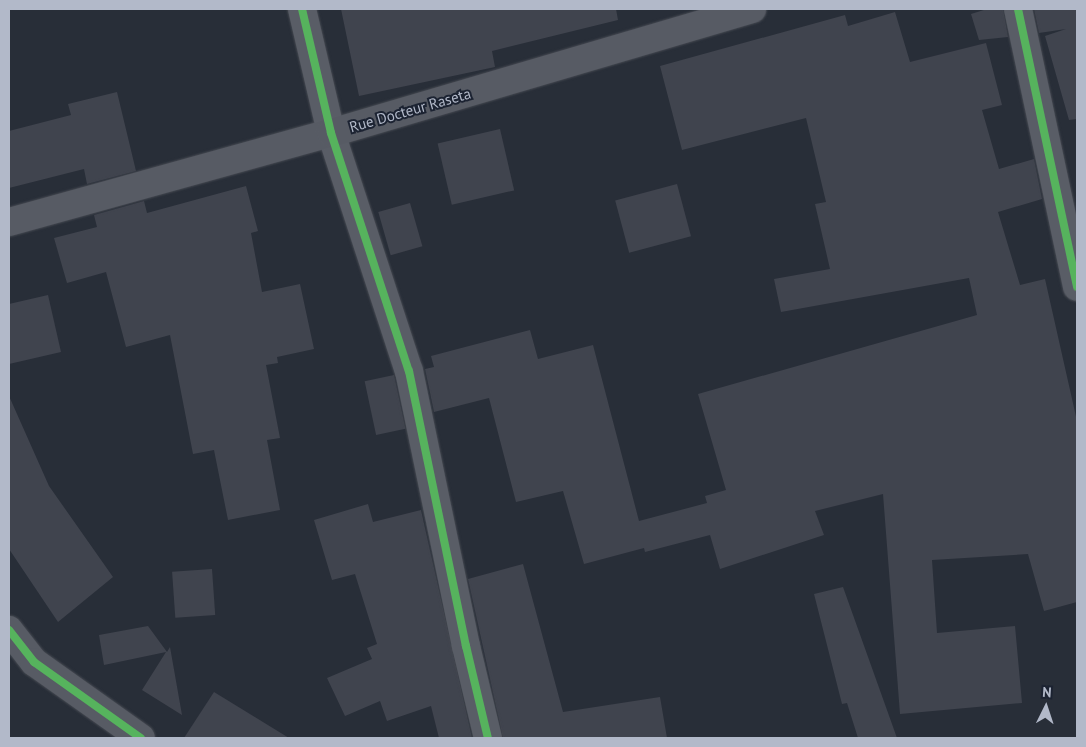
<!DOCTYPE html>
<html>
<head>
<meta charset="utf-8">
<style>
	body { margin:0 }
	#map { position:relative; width:1086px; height:747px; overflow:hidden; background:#282e38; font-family:"PT Sans",sans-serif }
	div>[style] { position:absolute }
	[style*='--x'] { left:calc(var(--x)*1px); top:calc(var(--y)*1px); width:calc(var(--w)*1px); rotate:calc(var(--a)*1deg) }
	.building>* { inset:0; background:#40444e; transform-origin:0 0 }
	.roads { filter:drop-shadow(0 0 1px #454951) drop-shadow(0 0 1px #454951) }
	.street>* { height:28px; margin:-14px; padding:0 14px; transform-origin:14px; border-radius:14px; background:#595d66 }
	.secondary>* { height:28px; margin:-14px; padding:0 14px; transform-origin:14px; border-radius:14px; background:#575b64 }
	.cycleway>* { height:8px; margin:-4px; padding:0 4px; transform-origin:4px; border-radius:4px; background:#56b35d }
	span { translate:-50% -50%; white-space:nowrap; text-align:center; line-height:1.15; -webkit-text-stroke:4px #1c2332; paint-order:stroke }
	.street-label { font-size:15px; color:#b2b9c9 }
	.frame { position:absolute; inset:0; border:10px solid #b2b9c9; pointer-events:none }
	.north { position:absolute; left:1021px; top:682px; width:50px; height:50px; -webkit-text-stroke:4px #1c2332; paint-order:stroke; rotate:4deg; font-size:14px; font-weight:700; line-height:20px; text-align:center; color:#b2b9c9 }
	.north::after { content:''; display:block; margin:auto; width:18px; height:22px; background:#b2b9c9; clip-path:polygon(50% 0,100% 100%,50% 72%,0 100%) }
</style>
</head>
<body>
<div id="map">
	<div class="building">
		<div style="clip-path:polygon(341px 9px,616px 9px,618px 20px,492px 51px,495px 67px,359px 96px)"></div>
		<div style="clip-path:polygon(987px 9px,1003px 9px,1008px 37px,979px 40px,971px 14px)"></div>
		<div style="clip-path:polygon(1034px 9px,1076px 9px,1077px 119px,1069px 120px,1045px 36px,1066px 29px,1039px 33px)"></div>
		<div style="clip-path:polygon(895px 12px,910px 62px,986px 43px,1002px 105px,982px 110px,999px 169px,1034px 159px,1042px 199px,998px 212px,1020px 285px,1045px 279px,1077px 421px,1077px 602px,1044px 611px,1028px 554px,932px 560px,937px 633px,1015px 626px,1022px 703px,900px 714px,883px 494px,815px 511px,824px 535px,720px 569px,710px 535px,645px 552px,644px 548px,584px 564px,563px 491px,516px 502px,489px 398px,434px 412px,425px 369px,434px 367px,431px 356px,530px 330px,538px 359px,593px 345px,639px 521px,707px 503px,705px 496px,726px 490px,698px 394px,977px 315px,969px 278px,781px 312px,774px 279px,830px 269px,815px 204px,826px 202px,806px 118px,682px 150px,660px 66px,845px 15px,848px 26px)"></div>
		<div style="clip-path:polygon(117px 92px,136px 171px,87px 184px,84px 169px,9px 188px,9px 131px,71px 115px,68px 104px)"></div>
		<div style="left:500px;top:129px;width:63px;height:64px;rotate:77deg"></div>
		<div style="left:677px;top:184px;width:54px;height:64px;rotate:75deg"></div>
		<div style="clip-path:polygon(246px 186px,258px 231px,251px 233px,262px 292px,300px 284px,314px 349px,277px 357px,278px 363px,266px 365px,280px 438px,267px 440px,280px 510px,228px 520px,214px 450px,193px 454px,170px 335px,126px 347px,106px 272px,67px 283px,54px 238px,97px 227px,94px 215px,144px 201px,147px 213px)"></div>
		<div style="left:410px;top:203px;width:45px;height:33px;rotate:74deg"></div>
		<div style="clip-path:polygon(48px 295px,61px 352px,9px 364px,9px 304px)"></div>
		<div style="left:394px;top:375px;width:55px;height:30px;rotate:78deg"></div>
		<div style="clip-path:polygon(9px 396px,49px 486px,113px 577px,58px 622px,9px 549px)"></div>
		<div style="clip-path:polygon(368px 504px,373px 522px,421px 510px,472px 738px,439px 738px,431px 706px,387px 721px,380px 701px,345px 716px,327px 678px,372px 659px,367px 648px,377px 644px,355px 574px,332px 580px,314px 520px)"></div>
		<div style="clip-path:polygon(523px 564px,563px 712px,660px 697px,667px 738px,503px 738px,468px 579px)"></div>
		<div style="left:212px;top:569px;width:46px;height:40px;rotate:86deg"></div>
		<div style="clip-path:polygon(843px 587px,897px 738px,858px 738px,847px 703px,842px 704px,814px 594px)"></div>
		<div style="clip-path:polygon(148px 626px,167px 652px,170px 647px,182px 715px,142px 690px,166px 652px,104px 665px,99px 635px)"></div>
		<div style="clip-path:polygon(214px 692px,289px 738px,184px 738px)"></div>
	</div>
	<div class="roads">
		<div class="street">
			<div style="--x:302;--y:9;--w:127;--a:76.8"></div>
			<div style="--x:331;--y:133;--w:250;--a:71.9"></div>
			<div style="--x:409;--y:371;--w:281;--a:78.3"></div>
			<div style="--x:466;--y:646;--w:95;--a:76.6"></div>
			<div style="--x:1018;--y:9;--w:284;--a:78"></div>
		</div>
		<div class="secondary">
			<div style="--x:9;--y:222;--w:334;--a:-15.5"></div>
			<div style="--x:331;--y:133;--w:439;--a:-16.4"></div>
			<div style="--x:9;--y:630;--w:41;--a:52"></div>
			<div style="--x:34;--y:662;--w:131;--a:35.4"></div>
		</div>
	</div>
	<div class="cycleway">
		<div style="--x:302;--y:9;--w:127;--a:76.8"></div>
		<div style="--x:331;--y:133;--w:250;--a:71.9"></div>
		<div style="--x:409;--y:371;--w:281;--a:78.3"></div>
		<div style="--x:466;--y:646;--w:95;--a:76.6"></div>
		<div style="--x:1018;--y:9;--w:284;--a:78"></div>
		<div style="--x:9;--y:630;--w:41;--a:52"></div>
		<div style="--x:34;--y:662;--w:131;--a:35.4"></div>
	</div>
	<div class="street-label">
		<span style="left:410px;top:110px;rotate:-16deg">Rue Docteur Raseta</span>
	</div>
	<div class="frame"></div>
	<div class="north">N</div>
</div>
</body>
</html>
